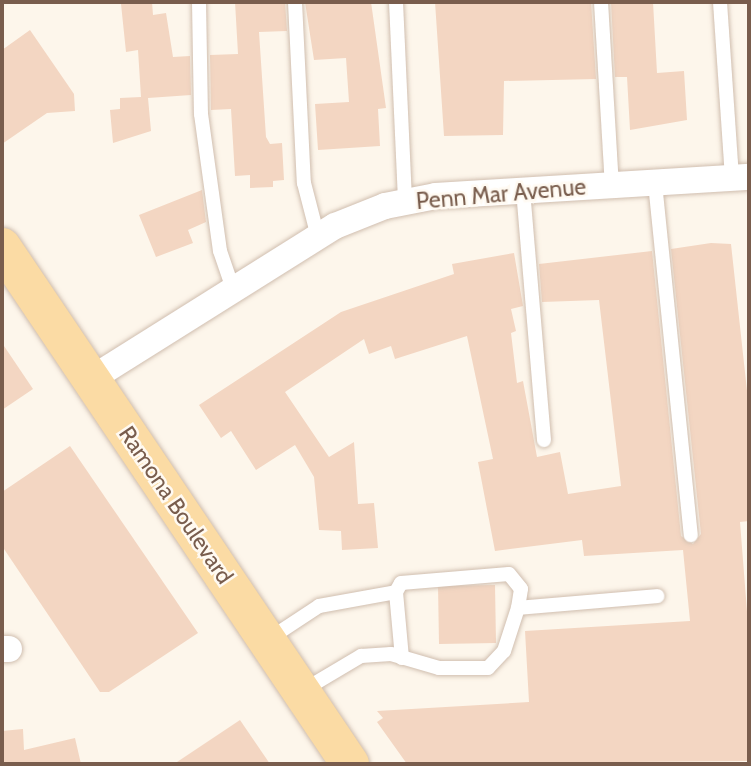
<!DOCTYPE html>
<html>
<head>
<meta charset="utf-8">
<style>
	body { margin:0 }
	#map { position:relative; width:751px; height:766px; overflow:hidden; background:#fdf6eb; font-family:Cabin,sans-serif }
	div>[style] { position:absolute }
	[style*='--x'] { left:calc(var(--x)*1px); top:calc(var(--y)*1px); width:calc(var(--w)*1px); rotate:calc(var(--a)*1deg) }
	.building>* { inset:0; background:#f3d6c2; transform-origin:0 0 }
	.roads { filter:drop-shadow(0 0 2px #d0beaf) drop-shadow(0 0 2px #d0beaf) }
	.lane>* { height:14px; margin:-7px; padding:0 7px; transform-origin:7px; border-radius:7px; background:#fff }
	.street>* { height:26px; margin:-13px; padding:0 13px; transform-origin:13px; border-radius:13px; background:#fff }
	.primary>* { height:38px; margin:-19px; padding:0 19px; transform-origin:19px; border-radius:19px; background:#fbdba4 }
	span { translate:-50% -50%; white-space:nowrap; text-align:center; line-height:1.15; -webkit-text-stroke:5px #fffaf2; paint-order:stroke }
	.street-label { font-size:23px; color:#795d4d }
	.frame { position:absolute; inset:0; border:4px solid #795d4d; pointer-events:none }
</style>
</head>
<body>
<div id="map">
	<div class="building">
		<div style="clip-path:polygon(152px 2px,153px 15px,166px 13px,173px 57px,190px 56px,191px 95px,148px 98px,151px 131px,113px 143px,110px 110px,120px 109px,120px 98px,141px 97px,138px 50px,126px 52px,121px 4px)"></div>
		<div style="clip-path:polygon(235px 2px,285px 2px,287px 31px,259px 32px,266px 137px,270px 144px,282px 143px,284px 180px,273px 181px,273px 187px,250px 188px,250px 175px,235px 176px,231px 109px,211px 110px,210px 55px,238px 54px)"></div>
		<div style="clip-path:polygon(305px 2px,371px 2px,386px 108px,378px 109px,380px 146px,318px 150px,315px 104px,349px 102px,346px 58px,314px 60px)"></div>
		<div style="clip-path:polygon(435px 2px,591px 2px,596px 79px,504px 81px,503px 135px,444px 136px)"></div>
		<div style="clip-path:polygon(611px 2px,653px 2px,657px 73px,684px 71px,687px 120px,630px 130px,627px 77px,615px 77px)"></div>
		<div style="clip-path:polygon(30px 30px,74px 94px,75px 111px,47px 113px,2px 144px,2px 50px)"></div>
		<div style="clip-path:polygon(202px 190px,206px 222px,188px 230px,193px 243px,156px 257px,139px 215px)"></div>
		<div style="clip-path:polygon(711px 243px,731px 244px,749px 409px,749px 521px,740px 522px,749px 637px,748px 761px,407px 764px,377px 722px,383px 718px,377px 711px,529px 702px,525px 631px,690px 621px,683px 550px,584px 556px,582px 540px,495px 551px,478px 462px,493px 459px,467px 336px,395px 359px,391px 346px,369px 354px,364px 339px,285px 392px,329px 457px,354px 442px,358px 504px,374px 503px,378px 548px,342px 550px,341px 531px,319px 530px,314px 477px,295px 445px,256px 470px,231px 431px,221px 438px,199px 405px,341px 312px,454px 274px,452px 264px,514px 253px,523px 306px,511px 309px,516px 331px,511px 333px,517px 383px,523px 381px,537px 457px,560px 452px,568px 494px,621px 486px,599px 300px,542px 302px,539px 264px,652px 251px,681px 536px,693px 544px,701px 534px,671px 249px)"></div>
		<div style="clip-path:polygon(2px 343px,33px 389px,2px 410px)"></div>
		<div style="clip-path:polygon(70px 446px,198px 633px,109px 692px,100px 692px,2px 546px,2px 492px)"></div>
		<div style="left:495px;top:585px;width:58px;height:57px;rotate:89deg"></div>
		<div style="clip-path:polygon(240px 720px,270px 764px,174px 764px)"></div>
		<div style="clip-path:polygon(23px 729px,24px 750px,75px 738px,81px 764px,2px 764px,2px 731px)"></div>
	</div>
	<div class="roads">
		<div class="lane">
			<div style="--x:199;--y:2;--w:112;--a:89"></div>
			<div style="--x:201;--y:114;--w:138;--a:82.1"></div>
			<div style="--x:220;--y:251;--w:40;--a:71.1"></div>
			<div style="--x:295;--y:2;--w:181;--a:87.2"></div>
			<div style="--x:304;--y:183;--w:56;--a:75.5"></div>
			<div style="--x:396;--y:2;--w:200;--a:87.4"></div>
			<div style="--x:601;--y:2;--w:183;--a:86.6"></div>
			<div style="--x:720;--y:2;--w:176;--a:86.1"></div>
			<div style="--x:655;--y:183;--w:354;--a:84.2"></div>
			<div style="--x:523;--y:190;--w:251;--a:85.2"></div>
			<div style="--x:269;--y:639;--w:60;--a:-33.4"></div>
			<div style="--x:319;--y:606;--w:78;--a:-10.3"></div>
			<div style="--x:402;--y:658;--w:66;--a:-95.2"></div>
			<div style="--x:396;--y:592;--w:10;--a:-61"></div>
			<div style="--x:401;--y:583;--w:108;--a:-4.8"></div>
			<div style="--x:509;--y:574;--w:19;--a:51"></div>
			<div style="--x:521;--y:589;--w:19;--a:99"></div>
			<div style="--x:302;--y:691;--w:69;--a:-30.7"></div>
			<div style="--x:361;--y:656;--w:30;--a:-4"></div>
			<div style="--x:391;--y:654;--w:50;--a:16.3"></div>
			<div style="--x:439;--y:668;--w:49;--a:0"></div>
			<div style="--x:488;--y:668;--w:23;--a:-47"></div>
			<div style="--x:504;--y:651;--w:45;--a:-72"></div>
			<div style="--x:518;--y:608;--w:140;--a:-4.9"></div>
		</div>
		<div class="street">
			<div style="--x:91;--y:379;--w:288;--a:-32.1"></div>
			<div style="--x:335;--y:226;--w:54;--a:-21.8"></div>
			<div style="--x:385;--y:206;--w:52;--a:-11.1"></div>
			<div style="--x:436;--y:196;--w:314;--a:-3.5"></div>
			<div style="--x:2;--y:649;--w:7;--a:0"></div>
		</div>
		<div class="primary">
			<div style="--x:2;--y:247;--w:623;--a:56.05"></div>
		</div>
	</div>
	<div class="street-label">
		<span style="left:501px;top:194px;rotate:-5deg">Penn Mar Avenue</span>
		<span style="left:176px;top:505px;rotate:56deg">Ramona Boulevard</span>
	</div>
	<div class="frame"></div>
</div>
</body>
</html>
